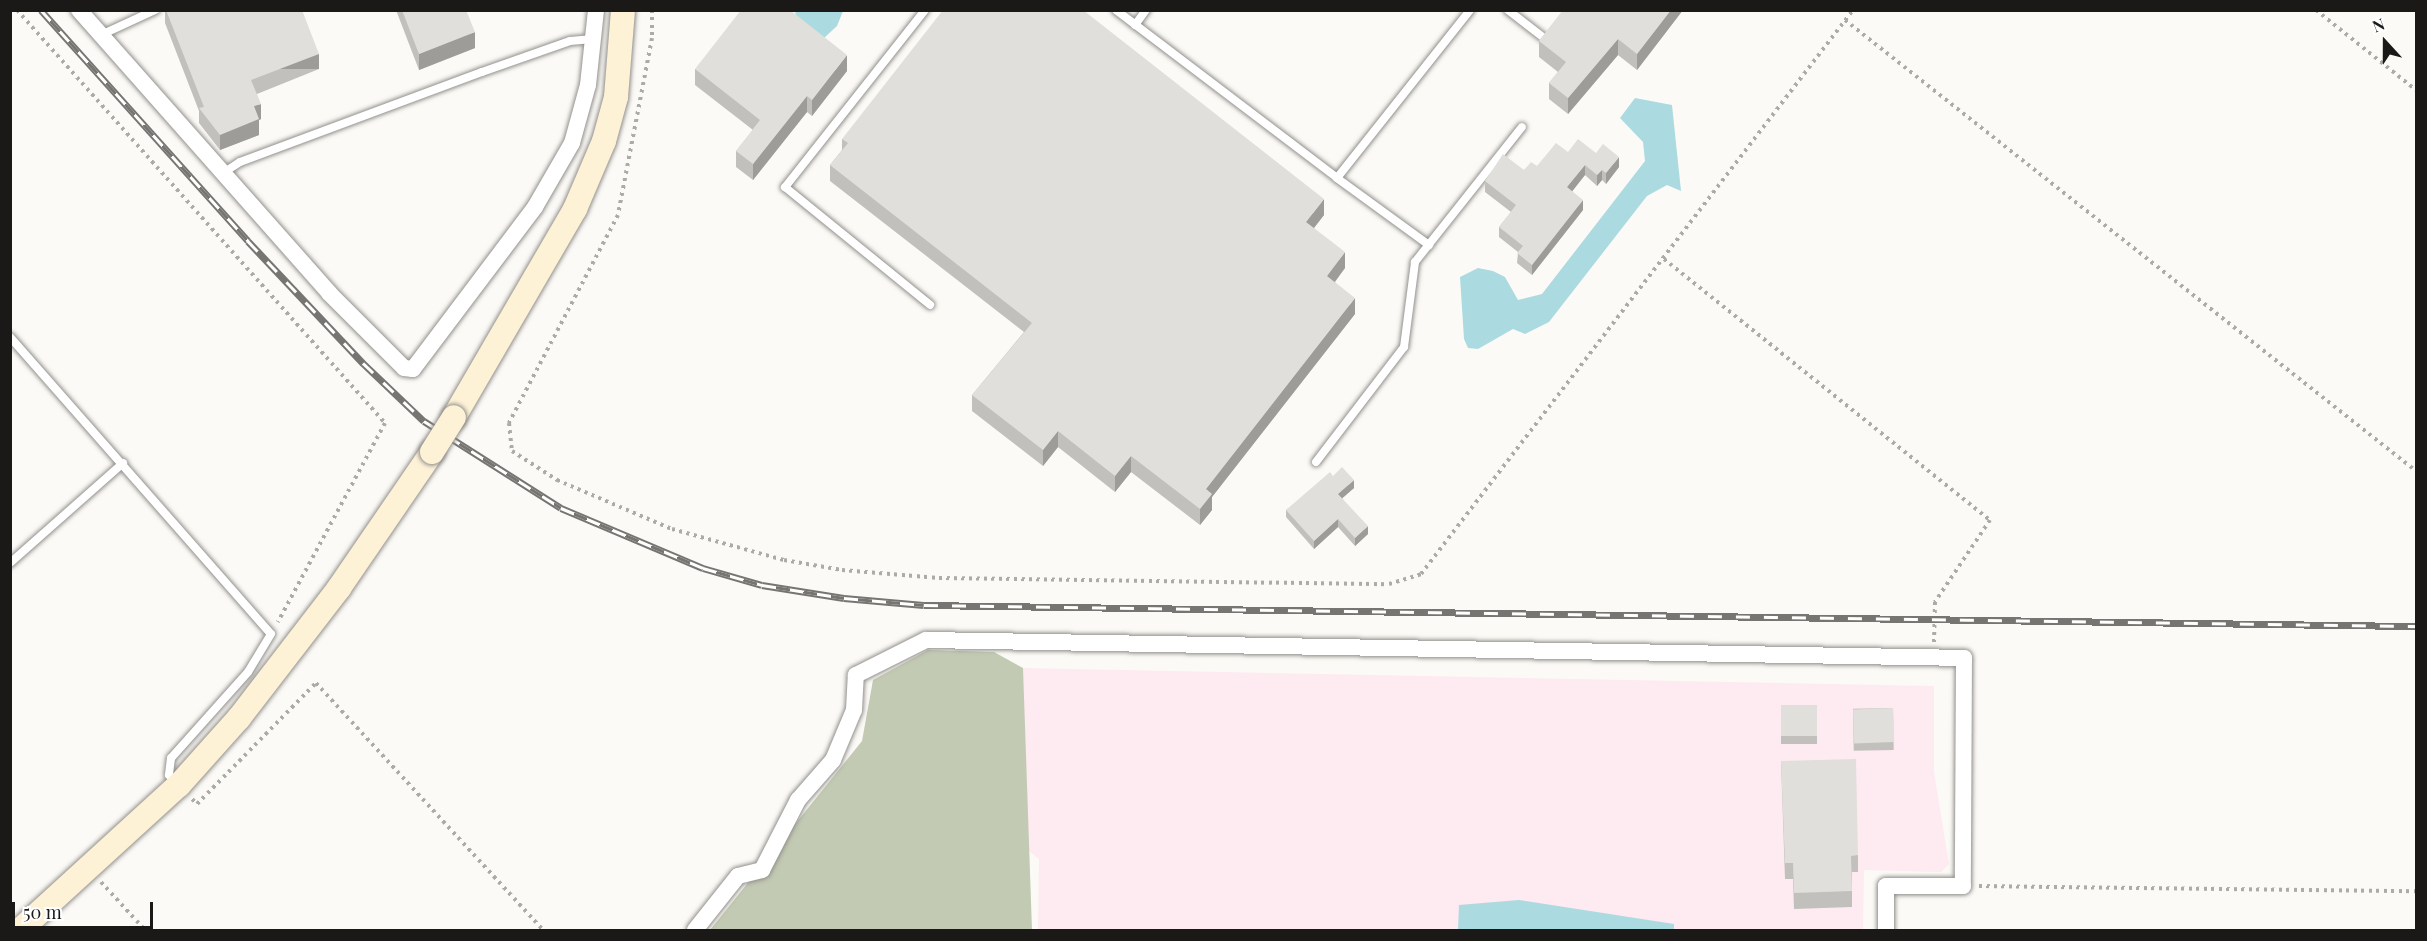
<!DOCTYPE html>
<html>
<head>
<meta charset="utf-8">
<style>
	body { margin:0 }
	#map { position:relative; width:2427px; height:941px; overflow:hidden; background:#fcfaf6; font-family:"Playfair Display",serif }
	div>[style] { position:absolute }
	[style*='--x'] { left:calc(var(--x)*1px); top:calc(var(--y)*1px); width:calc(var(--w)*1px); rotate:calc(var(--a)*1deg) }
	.industrial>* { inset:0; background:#feeaf1 }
	.green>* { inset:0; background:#c2cab3 }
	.water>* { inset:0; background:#acdae1 }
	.path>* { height:4px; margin-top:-2px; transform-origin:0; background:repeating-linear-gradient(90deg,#adaba8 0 3px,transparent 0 7.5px) }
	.roads { filter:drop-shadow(0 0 2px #92908d) drop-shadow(0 0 2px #92908d) }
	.lane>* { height:8px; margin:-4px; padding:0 4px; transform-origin:4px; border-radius:4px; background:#fff }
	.street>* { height:16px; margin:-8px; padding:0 8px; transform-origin:8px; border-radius:8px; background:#fff }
	.secondary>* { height:24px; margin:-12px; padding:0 12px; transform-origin:12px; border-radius:12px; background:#fdf1d6 }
	.rail>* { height:7px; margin-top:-3.5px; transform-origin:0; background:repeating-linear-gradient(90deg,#fff 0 14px,#767572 0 28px); box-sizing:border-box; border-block:2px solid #767572 }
	.bridges { filter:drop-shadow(0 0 2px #92908d) drop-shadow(0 0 2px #92908d) }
	.secondary-bridge>* { height:24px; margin:-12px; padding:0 12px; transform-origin:12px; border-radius:12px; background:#fdf1d6 }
	.wall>* { inset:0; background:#c2c0bc; transform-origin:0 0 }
	.shaded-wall>* { inset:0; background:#9e9c99; transform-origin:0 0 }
	.building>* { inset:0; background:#e1dfdb; transform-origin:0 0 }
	span { translate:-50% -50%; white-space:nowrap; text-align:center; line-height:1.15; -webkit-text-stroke:4.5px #fff; paint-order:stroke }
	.frame { position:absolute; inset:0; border:12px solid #1a1918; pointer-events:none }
	.north { position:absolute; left:2355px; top:12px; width:60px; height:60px; -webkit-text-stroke:4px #fff; paint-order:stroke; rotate:339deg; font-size:16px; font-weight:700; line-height:24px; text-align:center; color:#1a1918 }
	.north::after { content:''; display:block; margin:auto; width:21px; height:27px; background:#1a1918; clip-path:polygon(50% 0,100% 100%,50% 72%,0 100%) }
	.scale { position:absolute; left:12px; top:902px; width:141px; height:27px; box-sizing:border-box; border:3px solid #1a1918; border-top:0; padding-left:8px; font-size:18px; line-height:21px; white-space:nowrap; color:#1a1918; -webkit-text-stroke:4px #fff; paint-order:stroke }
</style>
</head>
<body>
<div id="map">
	<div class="industrial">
		<div style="clip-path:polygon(1023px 668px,1934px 686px,1934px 772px,1949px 864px,1941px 872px,1864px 870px,1863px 930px,1038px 930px,1039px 859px,1020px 844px)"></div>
	</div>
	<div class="green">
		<div style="clip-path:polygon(928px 650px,994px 652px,1023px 668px,1032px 930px,710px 930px,862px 741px,873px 680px)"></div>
	</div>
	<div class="water">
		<div style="clip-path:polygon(795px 11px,843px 11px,837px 26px,824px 38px,798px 27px)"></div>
		<div style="clip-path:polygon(1635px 98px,1672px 105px,1681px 191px,1667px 185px,1647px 196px,1549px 322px,1525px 334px,1513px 329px,1478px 349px,1468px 348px,1464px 339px,1460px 277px,1478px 268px,1493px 271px,1505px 277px,1518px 300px,1542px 294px,1645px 161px,1643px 142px,1620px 118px)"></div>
		<div style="clip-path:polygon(1519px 900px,1674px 924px,1674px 930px,1458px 930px,1459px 905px)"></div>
	</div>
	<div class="path">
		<div style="--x:17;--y:10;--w:553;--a:48.3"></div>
		<div style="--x:385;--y:423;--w:226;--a:118.3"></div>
		<div style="--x:652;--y:10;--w:28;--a:90"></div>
		<div style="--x:652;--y:38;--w:180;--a:100.9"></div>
		<div style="--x:618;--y:215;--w:235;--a:117.7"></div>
		<div style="--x:509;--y:423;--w:28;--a:84"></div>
		<div style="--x:512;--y:451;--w:54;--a:32.8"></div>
		<div style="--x:557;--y:480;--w:125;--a:23.1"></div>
		<div style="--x:672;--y:529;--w:116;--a:15.5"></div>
		<div style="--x:784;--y:560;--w:59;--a:9.8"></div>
		<div style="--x:842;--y:570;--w:97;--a:4.7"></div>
		<div style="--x:939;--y:578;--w:450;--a:0.8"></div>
		<div style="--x:1389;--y:584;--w:34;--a:-17"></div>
		<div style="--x:1421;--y:574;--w:710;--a:-52.55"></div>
		<div style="--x:2316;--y:10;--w:128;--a:38.7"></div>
		<div style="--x:1845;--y:20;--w:728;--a:38.3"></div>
		<div style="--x:1664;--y:259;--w:418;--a:38.7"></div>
		<div style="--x:1990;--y:520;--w:99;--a:123.9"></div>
		<div style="--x:1935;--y:602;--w:40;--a:91.4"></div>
		<div style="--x:192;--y:799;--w:7;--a:45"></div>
		<div style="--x:197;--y:804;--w:170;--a:-45.5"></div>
		<div style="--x:316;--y:683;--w:335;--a:47.4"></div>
		<div style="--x:101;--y:882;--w:65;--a:47.5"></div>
		<div style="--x:1979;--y:886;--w:437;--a:0.7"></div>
	</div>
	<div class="roads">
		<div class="lane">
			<div style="--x:925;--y:10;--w:226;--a:128.3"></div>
			<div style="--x:785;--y:187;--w:187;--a:39.1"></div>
			<div style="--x:1116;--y:10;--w:278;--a:37.2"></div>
			<div style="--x:1337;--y:178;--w:214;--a:-51.6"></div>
			<div style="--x:1508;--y:10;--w:46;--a:37.9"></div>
			<div style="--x:1135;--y:25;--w:19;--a:-54"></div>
			<div style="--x:101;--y:35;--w:60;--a:-24.8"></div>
			<div style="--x:223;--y:173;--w:20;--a:-33"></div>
			<div style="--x:240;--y:162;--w:258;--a:-20.4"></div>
			<div style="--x:482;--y:72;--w:93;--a:-19.4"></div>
			<div style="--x:570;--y:41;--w:23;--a:-5"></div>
			<div style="--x:1337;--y:178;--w:114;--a:36.1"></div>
			<div style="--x:10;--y:337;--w:395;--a:48.7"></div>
			<div style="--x:271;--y:634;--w:44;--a:121.2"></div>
			<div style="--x:248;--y:672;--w:115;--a:131.8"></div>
			<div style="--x:171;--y:758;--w:17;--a:97"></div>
			<div style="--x:169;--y:775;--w:11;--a:49"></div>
			<div style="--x:1316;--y:462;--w:145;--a:-52.6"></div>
			<div style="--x:1404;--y:347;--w:86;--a:-82.6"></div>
			<div style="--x:1415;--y:262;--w:172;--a:-51.6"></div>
			<div style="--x:10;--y:563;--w:151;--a:-41.5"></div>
		</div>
		<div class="street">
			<div style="--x:79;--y:10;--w:378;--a:48.5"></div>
			<div style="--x:329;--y:293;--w:106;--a:45"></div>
			<div style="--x:404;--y:368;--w:9;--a:6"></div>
			<div style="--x:413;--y:369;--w:203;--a:-53"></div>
			<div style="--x:535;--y:207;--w:74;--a:-60"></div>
			<div style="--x:572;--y:143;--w:60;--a:-74.6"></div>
			<div style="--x:588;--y:85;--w:75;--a:-83.9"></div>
			<div style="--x:695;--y:930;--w:69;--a:-51.5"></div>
			<div style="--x:738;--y:876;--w:25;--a:-14"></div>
			<div style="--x:762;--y:870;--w:79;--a:-62.8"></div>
			<div style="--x:798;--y:800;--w:53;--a:-48.8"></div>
			<div style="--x:833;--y:760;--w:54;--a:-67.2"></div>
			<div style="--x:854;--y:710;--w:35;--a:-87"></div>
			<div style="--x:856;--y:675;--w:78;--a:-26.6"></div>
			<div style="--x:926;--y:640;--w:1038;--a:0.99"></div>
			<div style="--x:1964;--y:658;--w:228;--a:90.3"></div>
			<div style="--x:1963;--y:886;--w:77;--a:180"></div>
			<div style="--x:1886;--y:886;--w:44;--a:90"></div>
		</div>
		<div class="secondary">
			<div style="--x:454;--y:417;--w:241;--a:-59.8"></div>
			<div style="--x:575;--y:209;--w:74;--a:-66.9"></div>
			<div style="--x:604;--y:141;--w:46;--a:-74.7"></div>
			<div style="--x:616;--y:97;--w:87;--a:-85.4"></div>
			<div style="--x:20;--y:930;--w:215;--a:-42.4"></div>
			<div style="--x:179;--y:785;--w:90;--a:-48.2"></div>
			<div style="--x:239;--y:718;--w:164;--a:-52.4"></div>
			<div style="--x:339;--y:588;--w:165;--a:-55.6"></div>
		</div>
	</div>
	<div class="rail">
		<div style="--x:41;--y:10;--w:310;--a:48.1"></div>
		<div style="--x:248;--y:241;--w:168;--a:46.7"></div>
		<div style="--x:363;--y:363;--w:84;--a:43.6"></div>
		<div style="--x:424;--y:421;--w:162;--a:32.4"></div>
		<div style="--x:561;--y:508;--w:154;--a:22.9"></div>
		<div style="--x:703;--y:568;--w:61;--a:16.1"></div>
		<div style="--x:762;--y:585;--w:83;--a:9"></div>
		<div style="--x:844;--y:598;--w:80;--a:5"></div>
		<div style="--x:924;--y:605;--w:1492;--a:0.81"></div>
	</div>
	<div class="bridges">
		<div class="secondary-bridge">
			<div style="--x:432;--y:452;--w:41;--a:-57.8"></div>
		</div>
	</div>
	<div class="wall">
		<div style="clip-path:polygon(165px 10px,302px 10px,319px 69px,257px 94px,261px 119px,259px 120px,259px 135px,220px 150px,199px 123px,199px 111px,165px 23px)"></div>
		<div style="clip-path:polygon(396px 10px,466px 10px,475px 48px,419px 70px)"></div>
		<div style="clip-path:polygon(1560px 10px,1683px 10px,1637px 70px,1618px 55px,1568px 114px,1549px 99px,1549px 83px,1558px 72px,1539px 57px,1539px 41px,1562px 12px)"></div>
		<div style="clip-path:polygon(695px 69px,847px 71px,812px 116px,807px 112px,753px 180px,736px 167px,736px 151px,753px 130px,695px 85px)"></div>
		<div style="clip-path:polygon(842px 139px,1324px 215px,1314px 228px,1345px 268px,1335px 282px,1355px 314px,1212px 497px,1212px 510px,1200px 525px,1131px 472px,1115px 492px,1058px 447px,1043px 466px,972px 411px,972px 395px,1024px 332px,830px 181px,830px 165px,842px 150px)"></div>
		<div style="clip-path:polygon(1568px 152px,1596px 153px,1619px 167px,1606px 184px,1602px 180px,1597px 186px,1585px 175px,1572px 191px,1583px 210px,1532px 275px,1517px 263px,1518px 252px,1499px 237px,1499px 227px,1511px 212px,1485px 192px,1485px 181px,1537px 166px)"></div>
		<div style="clip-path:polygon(1333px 476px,1354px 488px,1342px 498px,1368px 534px,1355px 546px,1338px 527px,1314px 549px,1286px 517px,1286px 510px)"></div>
		<div style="left:1781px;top:705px;width:36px;height:39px"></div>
		<div style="left:1893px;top:708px;width:42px;height:40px;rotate:89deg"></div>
		<div style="clip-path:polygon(1781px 761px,1858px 855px,1858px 872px,1852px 872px,1852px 907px,1794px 909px,1793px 879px,1785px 879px)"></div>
	</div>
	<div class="shaded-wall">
		<div style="clip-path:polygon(1671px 10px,1683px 10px,1637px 70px,1637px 54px)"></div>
		<div style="clip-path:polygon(475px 32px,475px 48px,419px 70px,419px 54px)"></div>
		<div style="clip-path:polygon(1618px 39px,1618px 55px,1568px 114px,1568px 98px)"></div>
		<div style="left:319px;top:54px;width:15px;height:73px;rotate:90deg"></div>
		<div style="clip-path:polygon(847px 55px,847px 71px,812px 116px,812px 100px)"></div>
		<div style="clip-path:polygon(807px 96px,807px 112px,753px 180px,753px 164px)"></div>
		<div style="clip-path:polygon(261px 104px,261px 119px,259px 120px,259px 135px,220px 150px,220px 135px,254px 106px)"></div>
		<div style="clip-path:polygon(1619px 157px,1619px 167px,1606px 184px,1606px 173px)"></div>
		<div style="clip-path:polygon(1585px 165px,1585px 175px,1567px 198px,1567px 187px)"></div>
		<div style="clip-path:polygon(1602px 170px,1602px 180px,1597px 186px,1597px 175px)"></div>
		<div style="clip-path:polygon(1324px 199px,1324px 215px,1306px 238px,1306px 222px)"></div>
		<div style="clip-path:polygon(1583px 200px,1583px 210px,1532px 275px,1532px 265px)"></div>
		<div style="clip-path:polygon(1345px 252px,1345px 268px,1327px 292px,1327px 276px)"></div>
		<div style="clip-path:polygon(1355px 298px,1355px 314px,1212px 497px,1212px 510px,1200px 525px,1200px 509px,1206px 489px)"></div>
		<div style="clip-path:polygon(1058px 431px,1058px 447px,1043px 466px,1043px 450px)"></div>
		<div style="clip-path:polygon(1131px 456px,1131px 472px,1115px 492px,1115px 476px)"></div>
		<div style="clip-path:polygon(1354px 480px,1354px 488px,1338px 502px,1338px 494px)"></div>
		<div style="clip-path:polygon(1338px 519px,1338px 527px,1314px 549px,1314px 541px)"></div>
		<div style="clip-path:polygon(1368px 526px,1368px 534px,1355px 546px,1355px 538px)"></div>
	</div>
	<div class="building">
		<div style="clip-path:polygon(166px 10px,302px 10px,319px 54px,251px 80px,261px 104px,254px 106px,259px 119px,220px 135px,199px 108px,204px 107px)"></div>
		<div style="clip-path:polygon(402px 10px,466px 10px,475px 32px,419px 54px)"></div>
		<div style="clip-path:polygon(741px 10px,790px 10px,847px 55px,812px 100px,807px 96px,753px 164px,736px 151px,760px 120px,695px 69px)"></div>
		<div style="clip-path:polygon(943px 10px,1083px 10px,1324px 199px,1306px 222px,1345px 252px,1327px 276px,1355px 298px,1206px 489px,1212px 494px,1200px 509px,1131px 456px,1115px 476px,1058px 431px,1043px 450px,972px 395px,1032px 323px,830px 165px,848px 143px,842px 139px)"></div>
		<div style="clip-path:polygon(1563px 10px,1671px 10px,1637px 54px,1618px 39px,1568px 98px,1549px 83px,1566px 62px,1539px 41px)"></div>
		<div style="clip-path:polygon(1578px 139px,1596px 153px,1603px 144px,1619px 157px,1606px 173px,1602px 170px,1597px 175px,1585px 165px,1567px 187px,1583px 200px,1532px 265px,1517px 253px,1523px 246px,1499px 227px,1516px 205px,1485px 181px,1503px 154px,1524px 170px,1531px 162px,1537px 166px,1556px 143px,1568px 152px)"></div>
		<div style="clip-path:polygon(1342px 467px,1354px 480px,1338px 494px,1368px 526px,1355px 538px,1338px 519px,1314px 541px,1286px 510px,1330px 472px,1333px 476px)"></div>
		<div style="left:1781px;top:705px;width:36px;height:31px"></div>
		<div style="left:1893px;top:708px;width:34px;height:40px;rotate:88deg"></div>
		<div style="clip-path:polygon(1856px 759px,1858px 855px,1851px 856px,1852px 891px,1794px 893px,1793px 863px,1785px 863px,1781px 761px)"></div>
	</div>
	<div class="frame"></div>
	<div class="north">N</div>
	<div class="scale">50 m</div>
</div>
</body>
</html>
